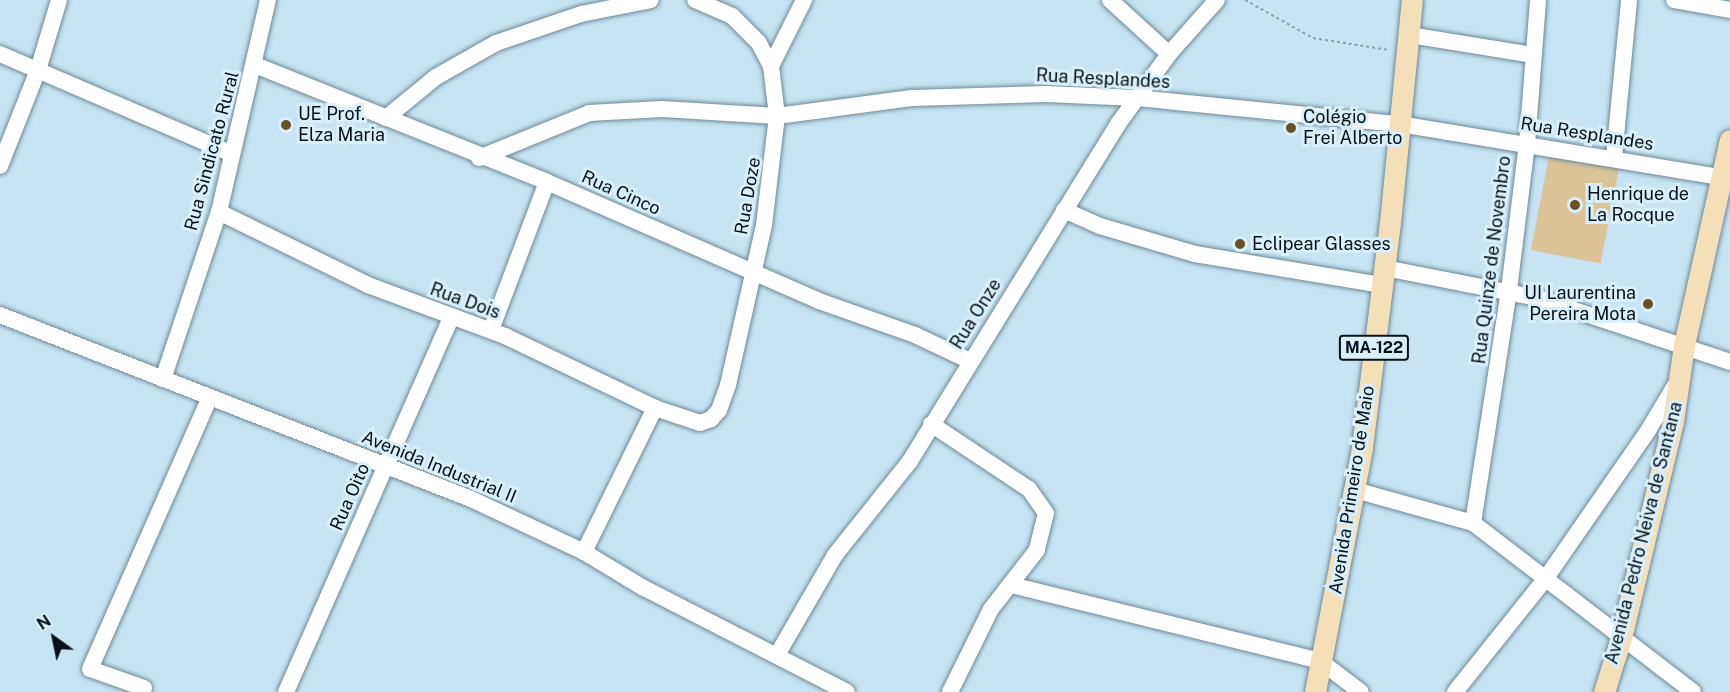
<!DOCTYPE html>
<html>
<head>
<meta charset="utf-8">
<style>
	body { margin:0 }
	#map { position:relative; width:1730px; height:692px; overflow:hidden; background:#c6e4f3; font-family:"Public Sans",sans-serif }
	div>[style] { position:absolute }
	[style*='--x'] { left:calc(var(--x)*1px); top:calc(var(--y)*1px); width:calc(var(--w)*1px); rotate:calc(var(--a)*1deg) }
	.green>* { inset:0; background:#ddc498; transform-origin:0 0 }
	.path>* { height:2px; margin-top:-1px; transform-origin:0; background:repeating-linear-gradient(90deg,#89a1ac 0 3px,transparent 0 6px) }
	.roads { filter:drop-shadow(0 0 2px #6e8998) drop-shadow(0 0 2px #6e8998) }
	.minor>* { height:16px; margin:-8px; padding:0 8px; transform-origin:8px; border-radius:8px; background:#fff }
	.major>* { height:21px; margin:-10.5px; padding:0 10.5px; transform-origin:10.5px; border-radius:10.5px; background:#f4dfb8 }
	.dots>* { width:16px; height:16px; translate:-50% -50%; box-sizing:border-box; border:3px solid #d8f0fd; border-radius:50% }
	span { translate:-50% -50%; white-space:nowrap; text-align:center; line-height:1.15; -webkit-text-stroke:6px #d8f0fd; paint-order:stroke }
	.shield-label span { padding:2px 4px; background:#d8f0fd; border:2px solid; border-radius:4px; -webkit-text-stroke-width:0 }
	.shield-label { font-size:16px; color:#071217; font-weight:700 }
	.street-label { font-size:18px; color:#071217 }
	.poi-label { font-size:18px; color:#071217 }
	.left { translate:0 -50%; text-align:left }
	.right { translate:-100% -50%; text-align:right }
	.north { position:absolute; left:24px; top:608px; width:60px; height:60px; -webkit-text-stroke:4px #d8f0fd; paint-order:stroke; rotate:327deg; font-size:16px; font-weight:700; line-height:24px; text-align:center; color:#071217 }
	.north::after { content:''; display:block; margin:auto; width:21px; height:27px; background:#071217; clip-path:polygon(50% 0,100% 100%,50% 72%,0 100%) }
</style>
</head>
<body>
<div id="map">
	<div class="green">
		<div style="left:1551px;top:146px;width:71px;height:106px;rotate:11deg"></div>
	</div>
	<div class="path">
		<div style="--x:1245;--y:0;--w:78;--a:29.2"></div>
		<div style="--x:1313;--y:38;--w:77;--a:9"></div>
	</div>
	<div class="roads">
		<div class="minor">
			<div style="--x:1110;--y:0;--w:80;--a:42.5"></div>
			<div style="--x:1674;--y:0;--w:57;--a:10.1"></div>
			<div style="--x:1409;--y:35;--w:126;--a:9.2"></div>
			<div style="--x:0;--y:54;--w:250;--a:23.3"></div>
			<div style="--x:255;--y:65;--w:315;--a:21.8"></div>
			<div style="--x:547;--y:182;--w:297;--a:23.6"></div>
			<div style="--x:819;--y:301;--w:102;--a:19.5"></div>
			<div style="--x:915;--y:335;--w:61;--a:25.3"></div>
			<div style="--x:771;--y:66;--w:74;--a:-63.4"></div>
			<div style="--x:386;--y:118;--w:65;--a:-39.4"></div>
			<div style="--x:436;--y:77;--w:69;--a:-29.5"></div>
			<div style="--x:496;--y:43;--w:90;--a:-18.8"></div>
			<div style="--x:581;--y:14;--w:71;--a:-11.3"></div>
			<div style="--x:1614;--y:157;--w:158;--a:-84.5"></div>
			<div style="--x:479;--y:158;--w:119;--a:-22.2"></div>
			<div style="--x:589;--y:113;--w:73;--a:-3.1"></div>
			<div style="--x:662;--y:109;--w:115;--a:3.5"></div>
			<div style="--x:777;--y:116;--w:136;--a:-7.6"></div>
			<div style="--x:912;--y:98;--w:134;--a:-1.7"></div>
			<div style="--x:1046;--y:94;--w:91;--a:2.5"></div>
			<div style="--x:1137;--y:98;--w:263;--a:5.7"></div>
			<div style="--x:1399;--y:124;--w:336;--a:9.4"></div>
			<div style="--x:0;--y:166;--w:103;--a:-68.4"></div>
			<div style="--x:38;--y:70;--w:73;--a:-73.3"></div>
			<div style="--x:1064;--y:210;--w:39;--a:24"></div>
			<div style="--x:1100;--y:226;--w:99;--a:16.4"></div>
			<div style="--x:1195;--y:254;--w:190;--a:9.4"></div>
			<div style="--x:219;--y:212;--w:166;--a:26.1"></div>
			<div style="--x:368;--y:285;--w:146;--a:20.4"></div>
			<div style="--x:505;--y:336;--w:166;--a:25.6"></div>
			<div style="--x:655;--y:408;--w:47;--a:18.4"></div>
			<div style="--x:700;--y:423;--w:12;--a:-20"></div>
			<div style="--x:711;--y:419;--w:12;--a:-48"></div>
			<div style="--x:719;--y:410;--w:27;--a:-70"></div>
			<div style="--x:728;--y:385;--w:164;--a:-77.3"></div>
			<div style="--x:764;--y:225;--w:110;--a:-83.2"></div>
			<div style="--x:777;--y:116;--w:50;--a:-96.8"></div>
			<div style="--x:771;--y:66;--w:26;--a:-118"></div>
			<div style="--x:759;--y:43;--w:38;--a:-135"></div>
			<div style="--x:732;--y:16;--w:40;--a:-156.6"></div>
			<div style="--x:1385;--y:268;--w:156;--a:11.1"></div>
			<div style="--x:1538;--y:298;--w:202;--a:18.4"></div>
			<div style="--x:0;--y:315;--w:506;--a:21.34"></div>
			<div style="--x:471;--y:499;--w:125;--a:25.1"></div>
			<div style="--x:584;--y:552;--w:68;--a:31.1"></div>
			<div style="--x:642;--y:587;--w:230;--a:27.1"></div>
			<div style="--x:491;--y:330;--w:158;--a:-69.3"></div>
			<div style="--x:163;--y:379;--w:176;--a:-71.5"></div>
			<div style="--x:219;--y:212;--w:218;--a:-77"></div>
			<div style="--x:931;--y:424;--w:118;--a:33.6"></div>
			<div style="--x:1029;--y:489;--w:29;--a:55"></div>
			<div style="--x:1046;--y:513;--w:38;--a:104"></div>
			<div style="--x:1037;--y:550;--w:75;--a:127.9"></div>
			<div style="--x:991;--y:609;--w:93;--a:116.3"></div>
			<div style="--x:1355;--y:490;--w:123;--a:15.6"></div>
			<div style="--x:1473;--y:523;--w:277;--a:37.5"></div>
			<div style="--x:1473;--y:523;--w:236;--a:-81.2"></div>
			<div style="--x:1509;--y:290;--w:147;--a:-83"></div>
			<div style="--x:1527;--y:144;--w:144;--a:-85.6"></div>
			<div style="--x:584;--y:552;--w:161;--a:-63.8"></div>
			<div style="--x:1011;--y:585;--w:318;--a:13.8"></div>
			<div style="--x:1320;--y:661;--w:51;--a:37.1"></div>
			<div style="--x:777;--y:655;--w:116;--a:-59.9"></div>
			<div style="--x:835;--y:555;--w:120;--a:-51.4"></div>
			<div style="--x:910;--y:461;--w:396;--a:-58.3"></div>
			<div style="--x:1118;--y:124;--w:87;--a:-53.9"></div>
			<div style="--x:1169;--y:54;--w:72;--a:-48.4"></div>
			<div style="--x:144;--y:688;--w:57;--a:-160.6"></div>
			<div style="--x:90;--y:669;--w:297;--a:-66.2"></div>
			<div style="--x:286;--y:692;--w:409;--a:-66.2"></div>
			<div style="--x:1455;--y:692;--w:146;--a:-51.4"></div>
			<div style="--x:1546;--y:578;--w:181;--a:-55.3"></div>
			<div style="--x:1649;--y:429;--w:52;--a:-59"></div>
		</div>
		<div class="major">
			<div style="--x:1315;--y:692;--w:249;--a:-79.1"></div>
			<div style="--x:1362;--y:447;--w:226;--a:-82.9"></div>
			<div style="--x:1390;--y:223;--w:224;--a:-84.4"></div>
			<div style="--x:1604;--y:692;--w:57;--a:-72.5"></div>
			<div style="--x:1621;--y:638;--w:222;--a:-76.5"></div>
			<div style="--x:1673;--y:422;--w:78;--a:-81.9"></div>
			<div style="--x:1684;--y:345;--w:210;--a:-77.4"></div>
		</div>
	</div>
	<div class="dots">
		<div style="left:286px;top:125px;background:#6a5122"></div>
		<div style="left:1291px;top:128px;background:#6a5122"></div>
		<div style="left:1575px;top:205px;background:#6a5122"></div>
		<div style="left:1240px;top:244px;background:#6a5122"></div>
		<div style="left:1648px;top:304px;background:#6a5122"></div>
	</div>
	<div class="shield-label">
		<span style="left:1374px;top:348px">MA-122</span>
	</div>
	<div class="street-label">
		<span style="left:1103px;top:79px;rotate:3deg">Rua Resplandes</span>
		<span style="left:1587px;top:134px;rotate:9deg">Rua Resplandes</span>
		<span style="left:212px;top:151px;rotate:-75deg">Rua Sindicato Rural</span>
		<span style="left:621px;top:193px;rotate:24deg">Rua Cinco</span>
		<span style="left:748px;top:196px;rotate:-80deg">Rua Doze</span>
		<span style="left:1492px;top:260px;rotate:-83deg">Rua Quinze de Novembro</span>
		<span style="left:465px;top:301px;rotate:20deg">Rua Dois</span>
		<span style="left:976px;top:314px;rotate:-58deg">Rua Onze</span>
		<span style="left:439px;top:467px;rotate:22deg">Avenida Industrial II</span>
		<span style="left:1352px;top:490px;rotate:-81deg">Avenida Primeiro de Maio</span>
		<span style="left:350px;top:497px;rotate:-66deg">Rua Oito</span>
		<span style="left:1644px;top:533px;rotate:-76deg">Avenida Pedro Neiva de Santana</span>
	</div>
	<div class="poi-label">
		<span class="left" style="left:298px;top:125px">UE Prof.<br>Elza Maria</span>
		<span class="left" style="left:1303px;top:128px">Colégio<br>Frei Alberto</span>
		<span class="left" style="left:1587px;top:205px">Henrique de<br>La Rocque</span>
		<span class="left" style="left:1252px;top:244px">Eclipear Glasses</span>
		<span class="right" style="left:1636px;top:304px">UI Laurentina<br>Pereira Mota</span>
	</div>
	<div class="north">N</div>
</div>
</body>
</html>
